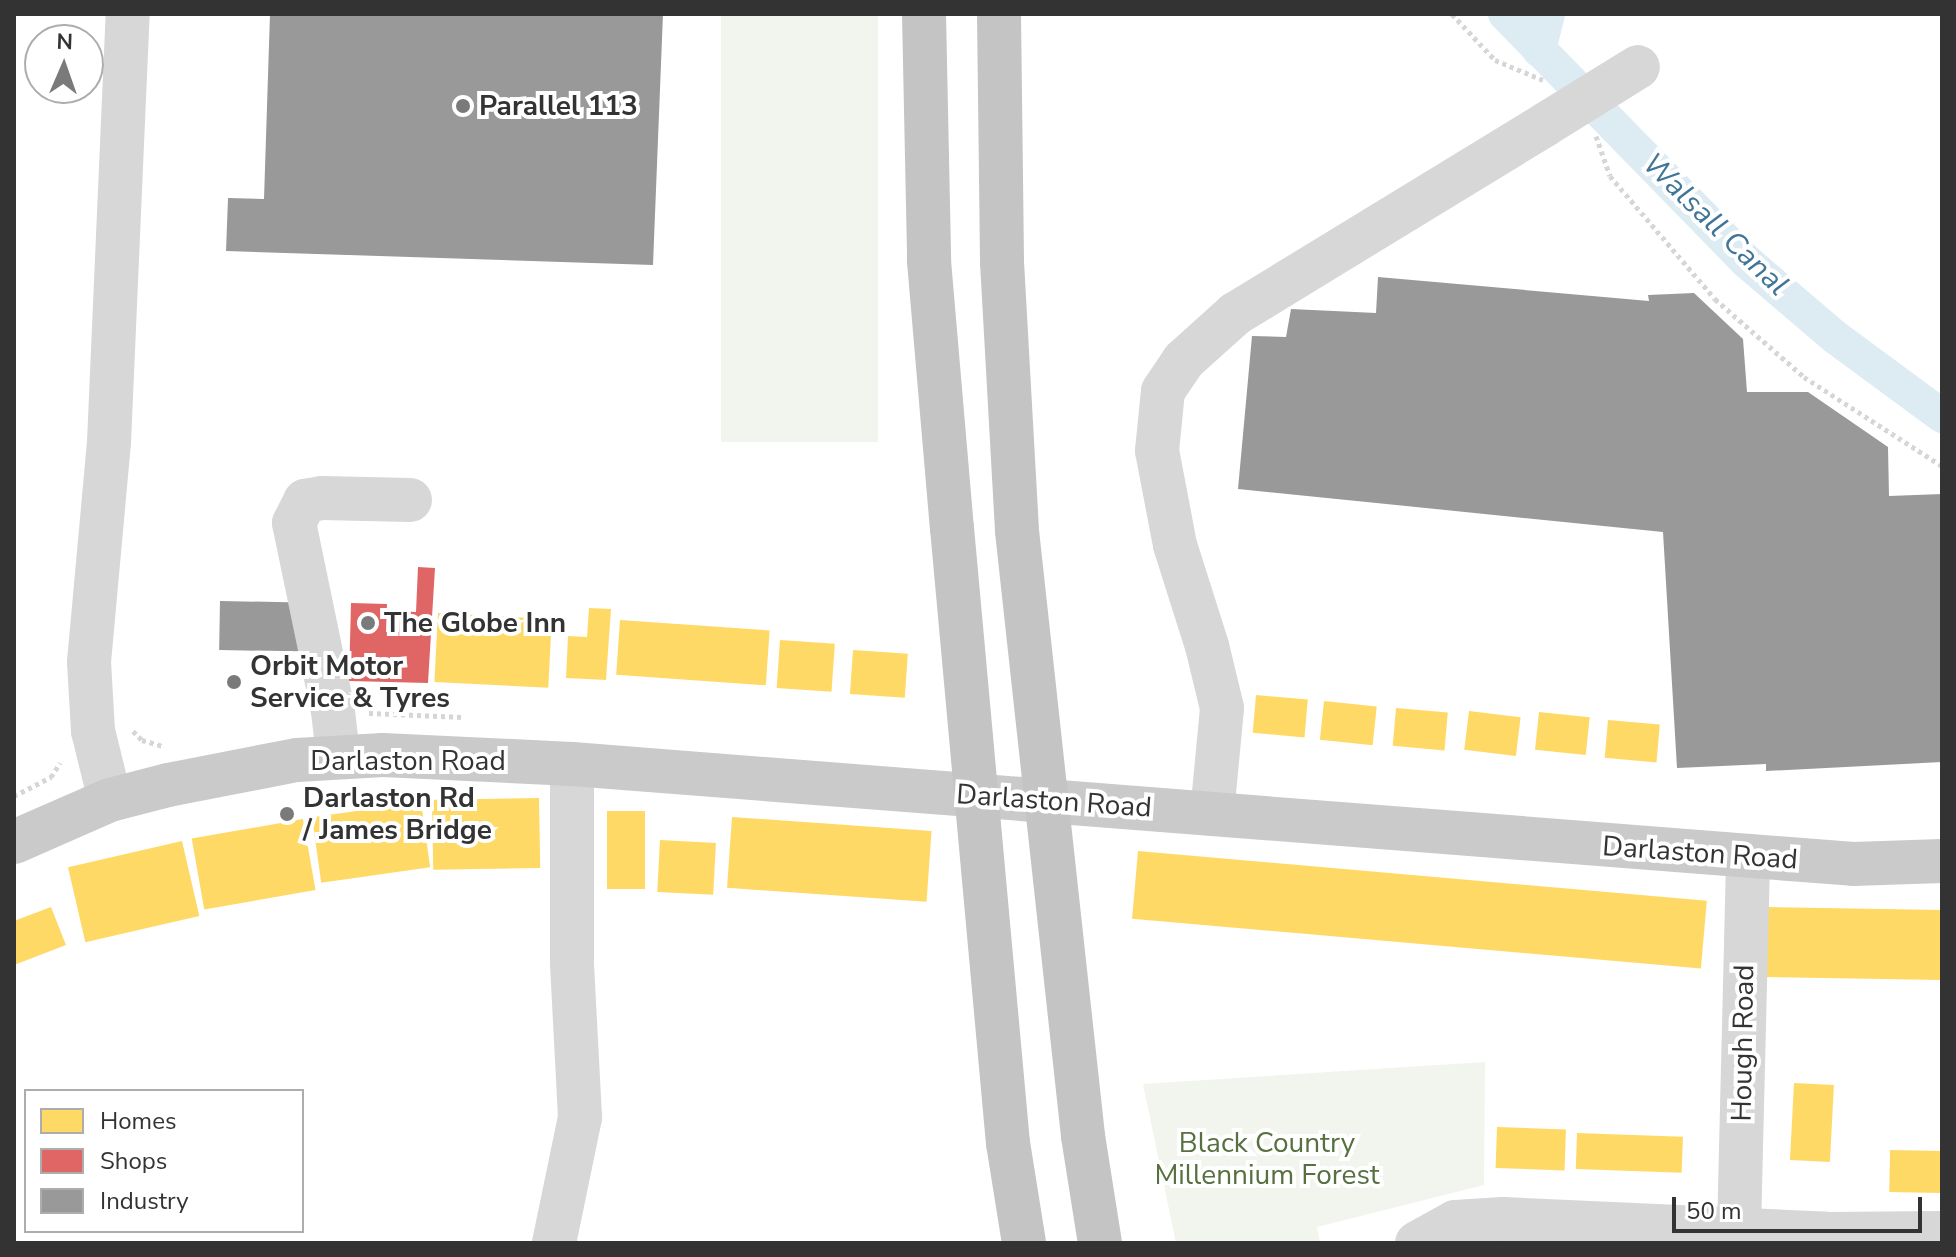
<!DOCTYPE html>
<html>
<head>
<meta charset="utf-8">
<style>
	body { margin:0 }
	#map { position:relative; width:1956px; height:1257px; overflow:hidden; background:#fff; font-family:"Nunito Sans",sans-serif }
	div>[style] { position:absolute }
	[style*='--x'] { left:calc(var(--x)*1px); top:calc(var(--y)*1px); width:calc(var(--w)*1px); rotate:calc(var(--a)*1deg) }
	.green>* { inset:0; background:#f1f5ed; transform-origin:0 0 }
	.homes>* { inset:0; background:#ffd966; transform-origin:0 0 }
	.shops>* { inset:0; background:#e06666 }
	.industry>* { inset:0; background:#999; transform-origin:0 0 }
	.canal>* { height:34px; margin:-17px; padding:0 17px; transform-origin:17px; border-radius:17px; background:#ddebf3 }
	.path>* { height:5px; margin-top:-2.5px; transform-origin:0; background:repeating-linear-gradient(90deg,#d6d6d6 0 4px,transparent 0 8px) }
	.minor>* { height:44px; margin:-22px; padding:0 22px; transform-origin:22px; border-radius:22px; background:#d7d7d7 }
	.major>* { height:44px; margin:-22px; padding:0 22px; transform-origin:22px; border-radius:22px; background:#cacaca }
	.highway>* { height:44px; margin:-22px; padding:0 22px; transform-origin:22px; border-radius:22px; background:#c4c4c4 }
	.minor-bridge>* { height:44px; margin:-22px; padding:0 22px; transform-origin:22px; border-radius:22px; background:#d7d7d7 }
	.highway-bridge>* { height:44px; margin:-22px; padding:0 22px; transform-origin:22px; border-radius:22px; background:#c4c4c4 }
	.dots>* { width:22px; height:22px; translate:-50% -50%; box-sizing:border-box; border:4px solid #fff; border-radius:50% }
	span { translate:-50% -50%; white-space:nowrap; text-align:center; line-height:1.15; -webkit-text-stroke:8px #fff; paint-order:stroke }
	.poi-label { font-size:28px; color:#333; font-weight:700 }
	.left { translate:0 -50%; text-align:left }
	.street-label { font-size:28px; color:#333 }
	.park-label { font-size:28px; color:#56703f }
	.water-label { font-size:30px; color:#3f7597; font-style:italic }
	.frame { position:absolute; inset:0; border:16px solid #333; pointer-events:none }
	.legend { position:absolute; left:24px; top:1089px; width:280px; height:144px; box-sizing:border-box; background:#fff; border:2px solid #adadad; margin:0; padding:10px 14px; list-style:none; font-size:24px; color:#333 }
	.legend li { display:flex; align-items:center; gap:16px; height:40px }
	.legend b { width:40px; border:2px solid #adadad }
	.north { position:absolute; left:24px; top:24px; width:80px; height:80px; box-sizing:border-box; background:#fff; border:2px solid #adadad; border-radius:50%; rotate:2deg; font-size:22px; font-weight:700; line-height:32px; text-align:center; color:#333 }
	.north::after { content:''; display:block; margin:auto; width:28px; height:36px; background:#7a7a7a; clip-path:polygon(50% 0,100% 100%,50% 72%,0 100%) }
	.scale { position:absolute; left:1672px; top:1197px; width:250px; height:36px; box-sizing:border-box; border:4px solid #333; border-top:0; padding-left:10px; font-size:24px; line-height:28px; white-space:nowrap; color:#333; -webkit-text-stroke:6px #fff; paint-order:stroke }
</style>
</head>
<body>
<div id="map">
	<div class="green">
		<div style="left:721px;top:14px;width:157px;height:428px"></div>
		<div style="clip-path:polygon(1485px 1062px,1484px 1185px,1317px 1227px,1320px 1243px,1176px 1243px,1143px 1084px)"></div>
	</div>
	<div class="homes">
		<div style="clip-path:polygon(589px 608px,611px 609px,606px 680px,566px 678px,568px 636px,587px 637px)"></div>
		<div style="left:438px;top:613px;width:114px;height:69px;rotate:3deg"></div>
		<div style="left:620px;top:620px;width:150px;height:55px;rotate:4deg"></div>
		<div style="left:780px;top:640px;width:55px;height:48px;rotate:4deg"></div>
		<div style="left:853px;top:650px;width:55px;height:44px;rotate:4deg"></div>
		<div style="left:1256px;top:695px;width:52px;height:38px;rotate:5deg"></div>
		<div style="left:1324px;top:701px;width:53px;height:39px;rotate:6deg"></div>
		<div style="left:1396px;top:708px;width:52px;height:38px;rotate:5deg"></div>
		<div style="left:1469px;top:711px;width:52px;height:39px;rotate:7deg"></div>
		<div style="left:1539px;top:712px;width:51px;height:38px;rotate:6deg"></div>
		<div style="left:1608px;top:720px;width:52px;height:38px;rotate:5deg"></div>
		<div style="left:539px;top:798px;width:70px;height:107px;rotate:89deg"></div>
		<div style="left:421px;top:802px;width:66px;height:110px;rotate:82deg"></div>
		<div style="left:607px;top:811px;width:38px;height:78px"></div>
		<div style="left:732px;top:817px;width:200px;height:71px;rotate:4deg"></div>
		<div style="left:303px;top:819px;width:72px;height:113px;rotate:80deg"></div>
		<div style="left:660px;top:840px;width:56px;height:52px;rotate:3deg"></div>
		<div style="left:182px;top:841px;width:77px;height:117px;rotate:77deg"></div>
		<div style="left:1138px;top:851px;width:571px;height:68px;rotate:5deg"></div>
		<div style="clip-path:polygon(51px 907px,66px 945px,14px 965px,14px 921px)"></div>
		<div style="left:1765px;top:907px;width:177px;height:70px;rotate:1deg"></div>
		<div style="left:1794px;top:1083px;width:40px;height:77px;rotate:3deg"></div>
		<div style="left:1497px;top:1127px;width:69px;height:41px;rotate:2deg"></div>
		<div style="left:1577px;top:1133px;width:106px;height:36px;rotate:2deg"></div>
		<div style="left:1890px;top:1150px;width:52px;height:42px;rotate:1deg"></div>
	</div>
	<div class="shops">
		<div style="clip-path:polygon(418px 567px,435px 568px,428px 683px,349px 681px,351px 603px,387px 604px,386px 632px,399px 632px,400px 611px,416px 612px)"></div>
	</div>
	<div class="industry">
		<div style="clip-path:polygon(270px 14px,663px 14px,653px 265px,226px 251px,228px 198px,264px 199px)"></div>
		<div style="clip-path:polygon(1378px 277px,1649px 301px,1648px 295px,1694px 293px,1743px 339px,1747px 392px,1808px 392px,1888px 447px,1889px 496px,1942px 494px,1942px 762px,1766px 771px,1766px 764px,1677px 768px,1663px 532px,1238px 489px,1252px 336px,1286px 337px,1291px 309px,1376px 313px)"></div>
		<div style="left:220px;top:601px;width:79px;height:49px;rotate:1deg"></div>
	</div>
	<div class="canal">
		<div style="--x:1505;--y:14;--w:345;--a:45.7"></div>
		<div style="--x:1746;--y:261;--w:117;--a:40.5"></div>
		<div style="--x:1835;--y:337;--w:133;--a:36.4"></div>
		<div style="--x:1539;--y:50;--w:37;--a:-76"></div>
	</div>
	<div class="path">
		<div style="--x:1452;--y:14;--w:63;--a:46.9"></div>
		<div style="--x:1495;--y:60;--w:52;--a:22.6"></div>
		<div style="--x:1596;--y:136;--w:42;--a:70.7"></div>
		<div style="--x:1610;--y:176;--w:162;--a:49.5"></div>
		<div style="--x:1715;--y:299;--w:118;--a:41.2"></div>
		<div style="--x:1804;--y:377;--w:164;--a:32.8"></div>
		<div style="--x:369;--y:713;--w:94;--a:2.4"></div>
		<div style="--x:133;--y:731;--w:13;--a:45"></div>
		<div style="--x:142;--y:740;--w:22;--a:16"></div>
		<div style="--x:14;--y:796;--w:42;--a:-27.2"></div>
		<div style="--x:51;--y:777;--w:17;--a:-57"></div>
	</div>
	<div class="minor">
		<div style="--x:338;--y:755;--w:44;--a:-96.5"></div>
		<div style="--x:333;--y:711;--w:192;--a:-101.7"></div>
		<div style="--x:294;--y:523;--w:25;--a:-63"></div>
		<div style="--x:305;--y:501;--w:17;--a:-10"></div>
		<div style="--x:322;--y:498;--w:88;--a:1.3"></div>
		<div style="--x:110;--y:800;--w:71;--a:-103.8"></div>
		<div style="--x:93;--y:731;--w:69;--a:-93.3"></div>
		<div style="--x:89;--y:662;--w:221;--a:-84.8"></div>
		<div style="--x:109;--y:442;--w:428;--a:-87.5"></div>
		<div style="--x:1212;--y:814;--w:106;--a:-84.6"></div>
		<div style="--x:1222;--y:708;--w:64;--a:-103.6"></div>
		<div style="--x:1207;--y:646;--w:106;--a:-107.6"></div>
		<div style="--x:1175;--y:545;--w:96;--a:-100.8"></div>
		<div style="--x:1157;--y:451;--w:60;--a:-84.3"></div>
		<div style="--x:1163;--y:391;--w:37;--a:-56"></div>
		<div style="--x:1184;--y:360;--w:69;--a:-42"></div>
		<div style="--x:1235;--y:314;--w:364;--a:-31.4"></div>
		<div style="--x:1739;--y:1230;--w:374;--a:-88.6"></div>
		<div style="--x:554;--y:1243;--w:129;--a:-78.3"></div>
		<div style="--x:580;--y:1117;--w:155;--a:-93"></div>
		<div style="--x:572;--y:962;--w:198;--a:-90"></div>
		<div style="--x:1417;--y:1243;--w:43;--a:-28.9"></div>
		<div style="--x:1455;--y:1222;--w:48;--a:-3.6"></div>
		<div style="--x:1503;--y:1219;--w:325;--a:2.6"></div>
		<div style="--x:1828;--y:1234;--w:114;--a:-0.5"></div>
	</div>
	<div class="major">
		<div style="--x:14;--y:842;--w:105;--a:-23.6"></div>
		<div style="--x:110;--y:800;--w:60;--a:-14.5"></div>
		<div style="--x:168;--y:785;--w:131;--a:-11"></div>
		<div style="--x:297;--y:760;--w:86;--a:-3.3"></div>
		<div style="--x:383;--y:755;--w:189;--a:2.7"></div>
		<div style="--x:572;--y:764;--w:1285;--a:4.46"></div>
		<div style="--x:1853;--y:864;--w:89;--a:-1.9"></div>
	</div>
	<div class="highway">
		<div style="--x:924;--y:14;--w:247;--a:88.8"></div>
		<div style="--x:929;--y:261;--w:268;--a:85.1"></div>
		<div style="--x:999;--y:14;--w:248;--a:89.3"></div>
		<div style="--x:1002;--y:262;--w:269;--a:86.8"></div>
		<div style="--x:1083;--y:1136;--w:108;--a:81"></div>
		<div style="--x:1008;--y:1143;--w:101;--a:80.9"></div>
	</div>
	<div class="minor-bridge">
		<div style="--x:1546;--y:124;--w:108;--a:-31.8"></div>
	</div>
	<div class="highway-bridge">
		<div style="--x:952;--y:528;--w:618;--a:84.8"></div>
		<div style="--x:1017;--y:531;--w:609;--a:83.77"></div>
	</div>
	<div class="dots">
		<div style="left:463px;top:106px;background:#7a7a7a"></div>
		<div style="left:368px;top:623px;background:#7a7a7a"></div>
		<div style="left:234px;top:682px;background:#7a7a7a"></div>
		<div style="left:287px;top:814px;background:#7a7a7a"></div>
	</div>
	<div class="poi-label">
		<span class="left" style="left:479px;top:106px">Parallel 113</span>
		<span class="left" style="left:384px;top:623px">The Globe Inn</span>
		<span class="left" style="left:250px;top:682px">Orbit Motor<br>Service &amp; Tyres</span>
		<span class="left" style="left:303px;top:814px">Darlaston Rd<br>/ James Bridge</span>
	</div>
	<div class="street-label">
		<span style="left:408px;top:761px">Darlaston Road</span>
		<span style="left:1054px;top:801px;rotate:4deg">Darlaston Road</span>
		<span style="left:1700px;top:853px;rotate:4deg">Darlaston Road</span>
		<span style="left:1743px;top:1043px;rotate:-89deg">Hough Road</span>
	</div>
	<div class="park-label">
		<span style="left:1267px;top:1159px">Black Country<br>Millennium Forest</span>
	</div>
	<div class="water-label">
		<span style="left:1715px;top:225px;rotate:44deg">Walsall Canal</span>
	</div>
	<div class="frame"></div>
	<ul class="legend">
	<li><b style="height:22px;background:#ffd966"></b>Homes</li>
	<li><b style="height:22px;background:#e06666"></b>Shops</li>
	<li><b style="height:22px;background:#999"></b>Industry</li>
	</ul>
	<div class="north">N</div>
	<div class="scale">50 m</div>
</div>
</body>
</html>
